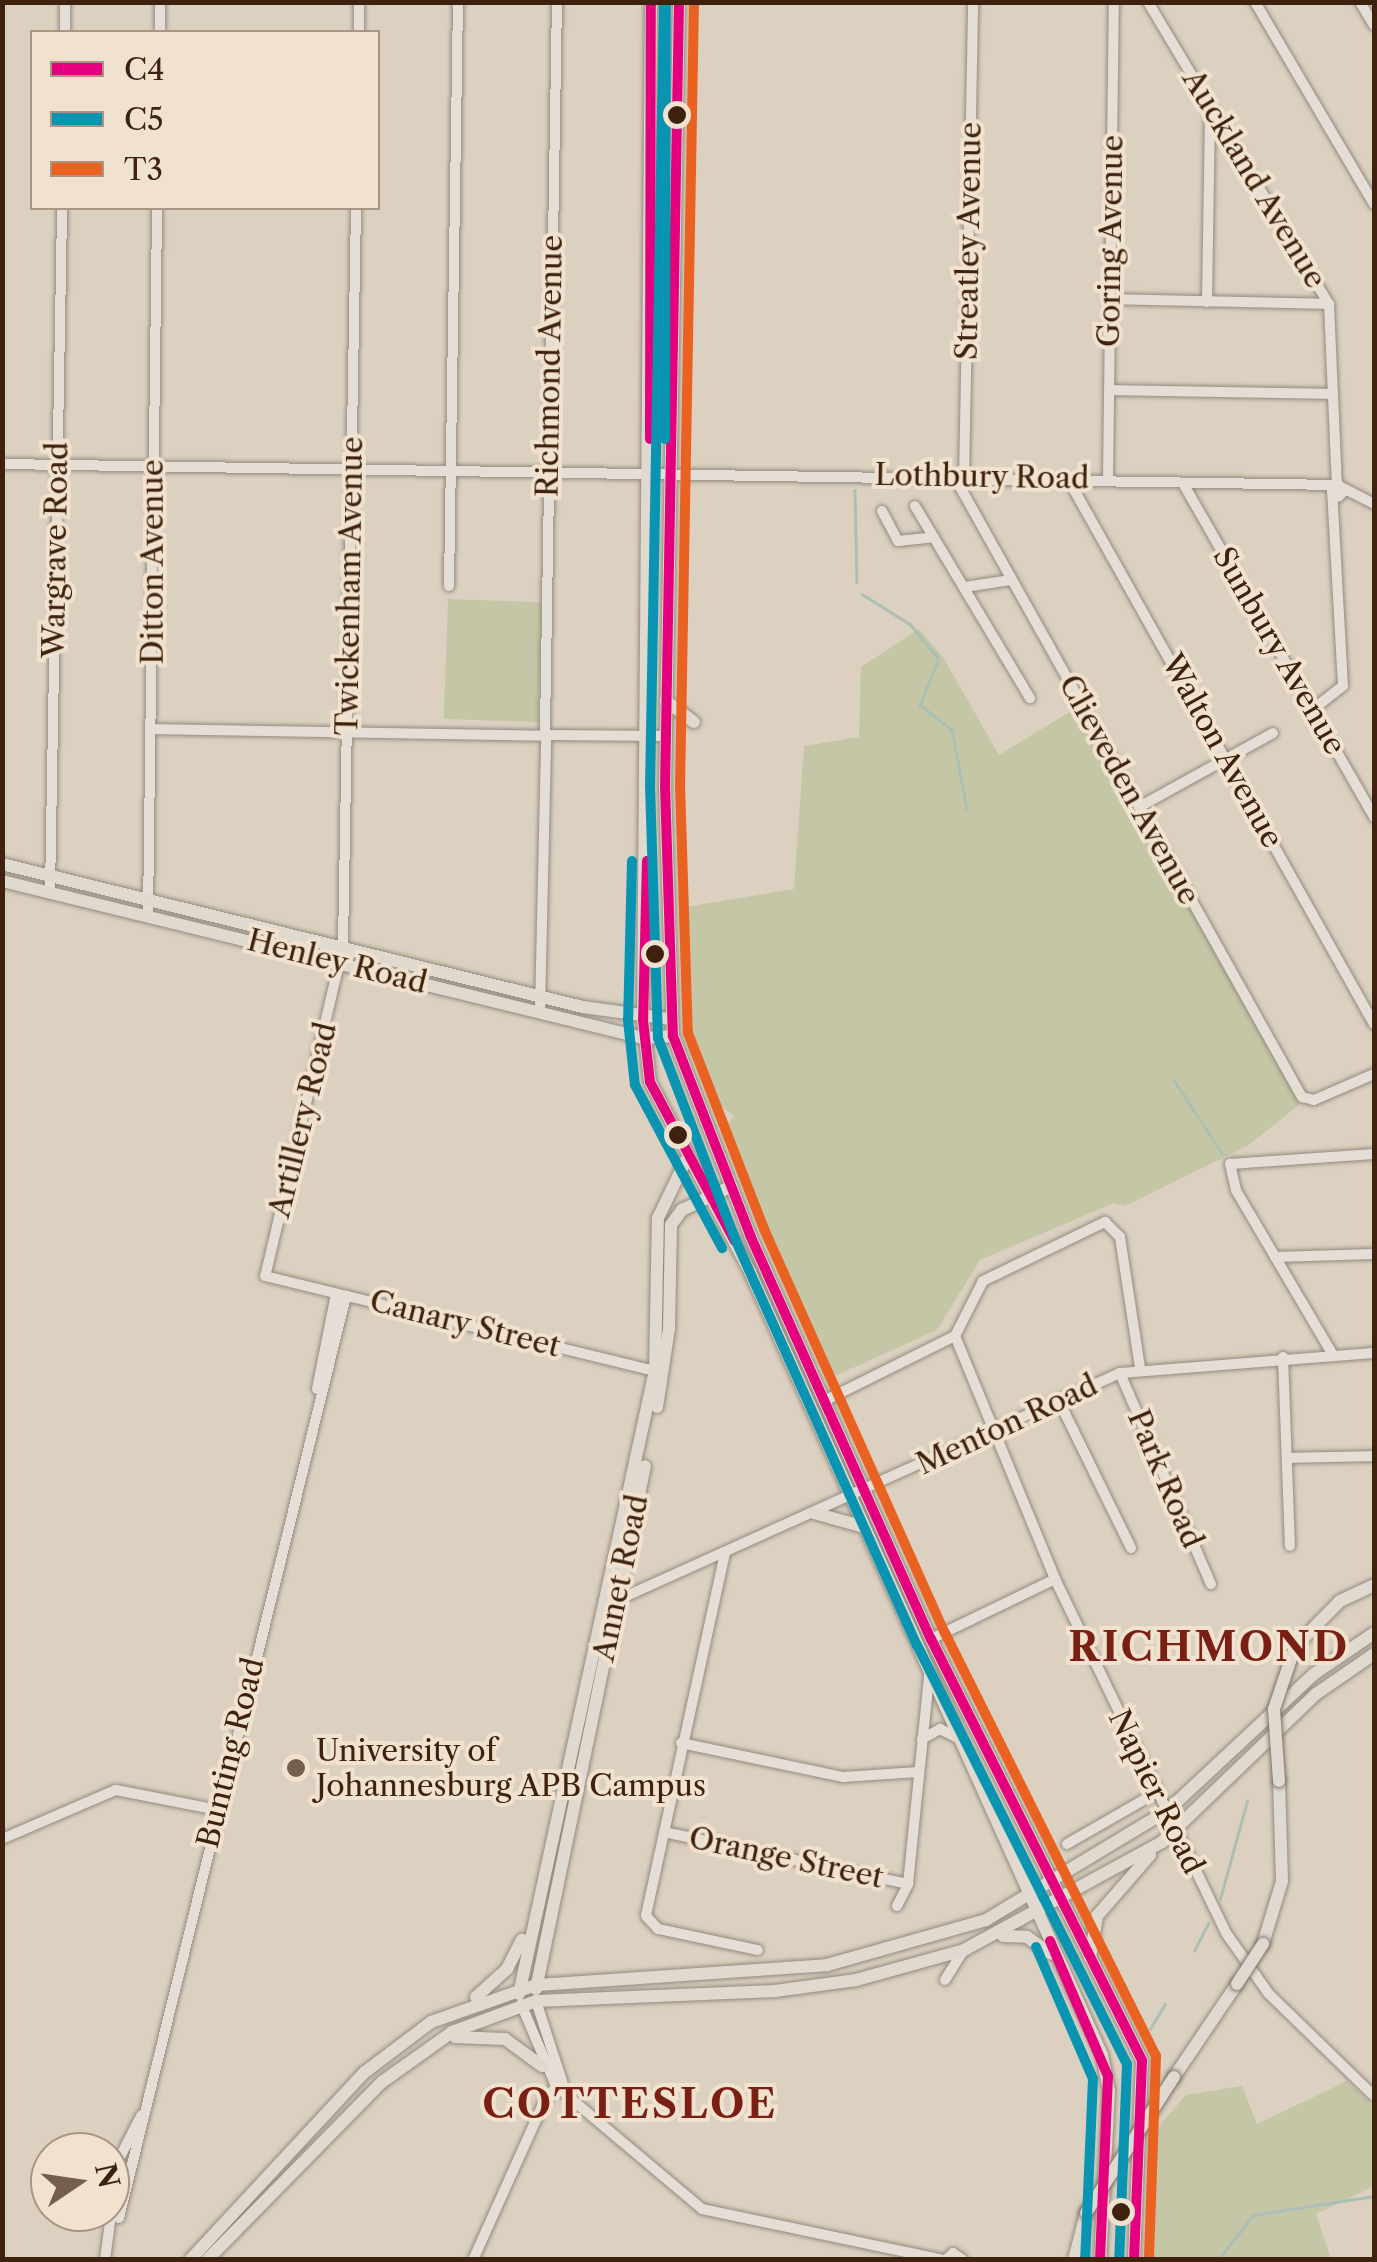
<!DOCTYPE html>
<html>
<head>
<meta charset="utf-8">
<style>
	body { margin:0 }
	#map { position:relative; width:1377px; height:2262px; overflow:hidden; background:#dcd1c1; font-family:"Libre Caslon Text",serif }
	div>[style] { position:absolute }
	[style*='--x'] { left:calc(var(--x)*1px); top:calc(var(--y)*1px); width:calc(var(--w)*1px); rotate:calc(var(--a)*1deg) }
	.green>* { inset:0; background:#c5c6a6; transform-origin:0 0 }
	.stream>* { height:2.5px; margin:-1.25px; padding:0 1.25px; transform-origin:1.25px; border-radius:1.25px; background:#acbfb5 }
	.roads { filter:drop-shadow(0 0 2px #938a7e) drop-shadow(0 0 2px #938a7e) }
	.minor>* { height:10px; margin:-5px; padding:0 5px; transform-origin:5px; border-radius:5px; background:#e4ded6 }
	.major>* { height:12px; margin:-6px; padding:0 6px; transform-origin:6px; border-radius:6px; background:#dfd9cf }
	.bridges { filter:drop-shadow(0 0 2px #7c7267) drop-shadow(0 0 2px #7c7267) }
	.major-bridge>* { height:12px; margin:-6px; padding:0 6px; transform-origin:6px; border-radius:6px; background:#dfd9cf }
	.bus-1>* { height:10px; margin:-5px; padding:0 5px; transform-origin:5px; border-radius:5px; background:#e5007d }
	.bus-2>* { height:10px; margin:-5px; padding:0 5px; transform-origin:5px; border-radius:5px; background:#0995b1 }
	.bus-3>* { height:10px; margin:-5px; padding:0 5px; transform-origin:5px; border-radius:5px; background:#e96221 }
	.dots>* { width:28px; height:28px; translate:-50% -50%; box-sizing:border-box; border:5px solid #f0e2cf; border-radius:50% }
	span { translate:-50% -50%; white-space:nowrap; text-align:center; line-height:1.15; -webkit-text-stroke:8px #f0e2cf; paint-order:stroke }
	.street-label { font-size:30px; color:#3e220d }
	.poi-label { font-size:30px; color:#3e220d }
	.left { translate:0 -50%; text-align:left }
	.district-label { font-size:40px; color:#7a1f14; font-weight:700; letter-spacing:2.5px }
	.frame { position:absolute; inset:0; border:5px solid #3e220d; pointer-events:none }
	.legend { position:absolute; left:30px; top:30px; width:350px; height:180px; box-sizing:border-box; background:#f0e2cf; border:2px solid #a99581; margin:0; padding:12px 18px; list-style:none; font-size:30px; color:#3e220d }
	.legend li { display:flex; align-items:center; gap:20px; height:50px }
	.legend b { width:50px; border:2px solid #a99581 }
	.north { position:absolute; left:30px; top:2132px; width:100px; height:100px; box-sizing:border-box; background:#f0e2cf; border:2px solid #a99581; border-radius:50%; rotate:77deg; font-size:28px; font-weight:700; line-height:40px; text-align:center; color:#3e220d }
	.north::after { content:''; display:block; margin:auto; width:35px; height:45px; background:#755f4c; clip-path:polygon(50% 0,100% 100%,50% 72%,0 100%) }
</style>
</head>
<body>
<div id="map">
	<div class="green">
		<div style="left:448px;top:599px;width:94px;height:120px;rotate:2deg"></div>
		<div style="clip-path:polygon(919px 629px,943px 657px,999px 755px,1081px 705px,1305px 1100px,1249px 1145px,1125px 1206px,1114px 1203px,980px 1260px,937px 1330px,826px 1380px,752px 1206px,725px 1128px,734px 1116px,709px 1097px,683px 1038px,679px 908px,794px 889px,804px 746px,859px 737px,861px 667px)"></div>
		<div style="clip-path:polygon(1347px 2081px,1374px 2107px,1374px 2186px,1316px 2214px,1331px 2259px,1145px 2259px,1152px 2134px,1186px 2095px,1242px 2086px,1257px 2124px)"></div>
	</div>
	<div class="stream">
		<div style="--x:855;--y:490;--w:92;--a:88.8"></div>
		<div style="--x:862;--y:594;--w:57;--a:32"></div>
		<div style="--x:910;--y:624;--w:45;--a:50.4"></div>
		<div style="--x:939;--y:659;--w:50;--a:112.4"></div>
		<div style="--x:920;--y:705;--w:41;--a:38"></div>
		<div style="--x:952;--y:730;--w:80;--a:79.2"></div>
		<div style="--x:1174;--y:1080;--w:87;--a:56.7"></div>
		<div style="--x:1220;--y:1899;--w:102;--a:-74.6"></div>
		<div style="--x:1194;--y:1951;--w:31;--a:-63"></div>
		<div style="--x:1150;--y:2029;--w:29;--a:-59"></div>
		<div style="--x:1218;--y:2260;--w:57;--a:-52.1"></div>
		<div style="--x:1253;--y:2215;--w:122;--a:-8.9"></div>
	</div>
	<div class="roads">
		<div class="minor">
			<div style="--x:1148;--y:2;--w:352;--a:59.1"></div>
			<div style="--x:1329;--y:304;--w:180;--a:87.5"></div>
			<div style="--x:1255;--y:2;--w:234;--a:59.5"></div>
			<div style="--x:1360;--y:2;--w:27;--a:59"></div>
			<div style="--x:65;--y:32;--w:30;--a:-90"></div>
			<div style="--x:160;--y:32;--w:30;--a:-90"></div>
			<div style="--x:359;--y:32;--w:30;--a:-90"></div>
			<div style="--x:356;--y:208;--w:739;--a:91.01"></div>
			<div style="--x:343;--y:947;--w:338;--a:103.3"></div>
			<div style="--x:265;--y:1276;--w:405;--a:13.7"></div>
			<div style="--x:1111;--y:299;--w:218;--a:1.3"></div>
			<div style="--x:1207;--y:302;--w:194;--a:-89.1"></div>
			<div style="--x:1109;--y:390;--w:224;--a:1"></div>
			<div style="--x:2;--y:464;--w:1333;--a:0.9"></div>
			<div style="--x:955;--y:478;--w:710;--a:60.73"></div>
			<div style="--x:1302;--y:1097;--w:12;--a:14"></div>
			<div style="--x:1314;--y:1100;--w:65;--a:-23.4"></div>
			<div style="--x:964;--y:479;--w:477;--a:-88.9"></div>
			<div style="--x:1068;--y:479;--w:625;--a:60.69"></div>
			<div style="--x:1108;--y:480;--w:478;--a:-89.3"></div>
			<div style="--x:1184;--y:485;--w:383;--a:60.2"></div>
			<div style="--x:1343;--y:488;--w:35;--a:27"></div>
			<div style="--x:915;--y:506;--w:224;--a:59.1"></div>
			<div style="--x:882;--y:511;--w:34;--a:62"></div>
			<div style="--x:898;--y:541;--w:36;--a:-6"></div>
			<div style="--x:449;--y:586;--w:584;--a:-89.12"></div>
			<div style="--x:965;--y:587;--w:46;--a:-8.8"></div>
			<div style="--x:1312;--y:710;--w:39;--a:-38"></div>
			<div style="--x:1343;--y:686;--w:195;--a:-93.2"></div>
			<div style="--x:1332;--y:491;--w:9;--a:-49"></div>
			<div style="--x:1338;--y:484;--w:9;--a:49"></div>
			<div style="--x:1344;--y:491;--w:8;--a:135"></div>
			<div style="--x:152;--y:729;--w:388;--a:1"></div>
			<div style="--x:545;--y:730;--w:728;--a:-89.06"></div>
			<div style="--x:550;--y:735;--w:116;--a:0.5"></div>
			<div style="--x:1139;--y:807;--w:153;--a:-28.9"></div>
			<div style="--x:50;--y:892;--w:684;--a:-88.99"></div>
			<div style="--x:148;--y:917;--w:709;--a:-89.27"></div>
			<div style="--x:540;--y:1010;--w:270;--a:-88.7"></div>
			<div style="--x:1275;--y:1257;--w:99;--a:-1.7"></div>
			<div style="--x:955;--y:1336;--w:263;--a:67.6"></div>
			<div style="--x:1055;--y:1579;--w:393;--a:64.2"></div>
			<div style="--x:1226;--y:1933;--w:75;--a:54.8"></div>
			<div style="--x:1269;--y:1994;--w:146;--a:44.2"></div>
			<div style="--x:1333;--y:1355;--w:191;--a:-120.5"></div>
			<div style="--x:1236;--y:1190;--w:27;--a:-103"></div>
			<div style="--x:1230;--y:1164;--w:144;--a:-4"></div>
			<div style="--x:1283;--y:1357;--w:189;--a:87.9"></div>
			<div style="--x:1120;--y:1373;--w:230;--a:66.7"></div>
			<div style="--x:317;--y:1389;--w:97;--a:-78.7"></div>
			<div style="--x:1058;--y:1399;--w:166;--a:63.9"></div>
			<div style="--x:824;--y:1401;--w:146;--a:-26.4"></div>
			<div style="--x:955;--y:1336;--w:62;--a:-63"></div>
			<div style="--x:983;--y:1281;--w:136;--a:-25.8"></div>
			<div style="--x:1105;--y:1222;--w:21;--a:45"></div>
			<div style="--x:1120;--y:1237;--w:133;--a:81.3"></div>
			<div style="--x:1288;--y:1458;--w:86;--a:-1.3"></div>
			<div style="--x:725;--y:1553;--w:371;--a:102.3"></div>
			<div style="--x:646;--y:1916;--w:18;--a:47"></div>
			<div style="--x:658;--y:1929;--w:102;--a:11.9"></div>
			<div style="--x:611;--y:1603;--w:559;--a:-24.32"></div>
			<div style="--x:1120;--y:1373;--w:255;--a:-4.5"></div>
			<div style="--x:931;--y:1639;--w:138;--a:-25.8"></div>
			<div style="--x:922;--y:1739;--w:21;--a:-29"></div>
			<div style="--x:940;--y:1729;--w:20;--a:27"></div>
			<div style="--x:681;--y:1743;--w:166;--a:11.9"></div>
			<div style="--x:843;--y:1777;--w:75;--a:-3.8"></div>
			<div style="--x:664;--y:1832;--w:249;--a:12"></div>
			<div style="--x:2;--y:1839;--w:124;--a:-23.3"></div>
			<div style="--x:116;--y:1790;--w:104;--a:11.1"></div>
			<div style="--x:1067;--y:1844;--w:100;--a:-29.9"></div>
			<div style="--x:897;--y:1906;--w:25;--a:-63"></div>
			<div style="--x:908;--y:1884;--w:209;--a:-84.2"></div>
			<div style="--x:945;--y:1980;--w:34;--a:-58"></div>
			<div style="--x:536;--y:2001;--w:87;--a:72"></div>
			<div style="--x:521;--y:2004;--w:89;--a:66.9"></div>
			<div style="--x:556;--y:2086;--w:191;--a:40.1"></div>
			<div style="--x:702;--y:2209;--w:248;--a:11.9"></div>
			<div style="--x:119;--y:2218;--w:950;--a:-76.17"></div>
			<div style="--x:105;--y:2260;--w:100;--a:-82.5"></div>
			<div style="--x:118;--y:2161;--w:51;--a:-62.9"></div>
			<div style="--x:473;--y:2260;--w:175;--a:-65.8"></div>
			<div style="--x:545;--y:2100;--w:26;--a:-50"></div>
			<div style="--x:946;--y:2260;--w:10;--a:-45"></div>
			<div style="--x:953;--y:2253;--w:12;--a:35"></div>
		</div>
		<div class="major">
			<div style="--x:651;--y:2;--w:1018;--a:90.45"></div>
			<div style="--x:643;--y:1020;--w:62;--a:83.6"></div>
			<div style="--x:650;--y:1082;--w:215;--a:62.2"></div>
			<div style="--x:750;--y:1272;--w:858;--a:65.79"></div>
			<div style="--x:1102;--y:2055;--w:37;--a:79"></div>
			<div style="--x:1109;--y:2091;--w:169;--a:93"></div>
			<div style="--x:679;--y:2;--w:783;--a:91.02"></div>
			<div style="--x:665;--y:785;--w:251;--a:88.2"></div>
			<div style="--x:673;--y:1036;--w:213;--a:68.8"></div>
			<div style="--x:750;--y:1235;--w:443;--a:65.9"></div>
			<div style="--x:931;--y:1639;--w:472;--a:63.4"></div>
			<div style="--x:1142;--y:2061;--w:199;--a:92.3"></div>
			<div style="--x:666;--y:701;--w:35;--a:37"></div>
			<div style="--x:2;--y:864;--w:598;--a:13.83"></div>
			<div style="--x:583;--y:1007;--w:89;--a:7.8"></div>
			<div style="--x:2;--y:881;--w:660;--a:13.76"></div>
			<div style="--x:643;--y:1038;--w:30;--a:-4"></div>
			<div style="--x:657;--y:1407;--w:79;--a:-81.3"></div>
			<div style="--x:669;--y:1329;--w:104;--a:-88.9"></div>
			<div style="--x:671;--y:1225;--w:19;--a:-54"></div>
			<div style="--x:682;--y:1210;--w:55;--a:-25.6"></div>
			<div style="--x:814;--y:1513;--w:49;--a:15.5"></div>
			<div style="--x:1295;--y:1647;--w:64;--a:-45.6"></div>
			<div style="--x:1340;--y:1601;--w:38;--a:-25"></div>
			<div style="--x:1003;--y:1936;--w:24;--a:2"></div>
			<div style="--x:1027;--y:1937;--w:29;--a:35"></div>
			<div style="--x:1263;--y:1944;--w:66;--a:-73.2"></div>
			<div style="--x:1282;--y:1881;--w:100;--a:-91.7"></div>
			<div style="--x:1090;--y:1958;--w:43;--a:-80.5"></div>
			<div style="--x:1097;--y:1916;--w:81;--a:-49"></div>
			<div style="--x:536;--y:1989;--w:534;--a:-78.23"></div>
			<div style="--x:519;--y:1994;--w:639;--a:-77.7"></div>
			<div style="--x:655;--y:1370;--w:152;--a:-88.9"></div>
			<div style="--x:658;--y:1218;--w:64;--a:-64.2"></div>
			<div style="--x:476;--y:1997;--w:42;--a:-42.1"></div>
			<div style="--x:507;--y:1969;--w:33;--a:-63"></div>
			<div style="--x:455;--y:2037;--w:50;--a:2.3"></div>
			<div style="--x:505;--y:2039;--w:46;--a:36.1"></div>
			<div style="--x:1174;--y:2077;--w:112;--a:-55.9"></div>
			<div style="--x:190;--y:2260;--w:257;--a:-47.1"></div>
			<div style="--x:365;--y:2072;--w:83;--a:-37.1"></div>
			<div style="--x:431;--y:2022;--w:111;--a:-19.4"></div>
			<div style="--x:536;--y:1985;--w:292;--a:-3.9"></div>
			<div style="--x:827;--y:1965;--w:165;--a:-15.8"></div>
			<div style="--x:986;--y:1920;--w:211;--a:-31.1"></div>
			<div style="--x:1167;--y:1811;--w:201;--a:-43"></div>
			<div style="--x:1314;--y:1674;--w:73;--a:-34.3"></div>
			<div style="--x:207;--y:2260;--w:250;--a:-45.5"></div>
			<div style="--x:382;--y:2082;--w:86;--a:-35.5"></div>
			<div style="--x:452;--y:2032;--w:90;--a:-20.3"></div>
			<div style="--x:536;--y:2001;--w:239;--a:-2.4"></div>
			<div style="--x:775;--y:1991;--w:82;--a:-7.7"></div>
			<div style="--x:856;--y:1980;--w:112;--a:-15.5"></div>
			<div style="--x:964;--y:1950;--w:226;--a:-28.6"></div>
			<div style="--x:1162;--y:1842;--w:214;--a:-43.9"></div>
			<div style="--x:1316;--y:1694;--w:70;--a:-34.6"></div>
			<div style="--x:1074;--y:2260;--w:49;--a:-75.7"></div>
		</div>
	</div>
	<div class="bridges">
		<div class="major-bridge">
			<div style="--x:1279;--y:1781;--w:72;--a:-94"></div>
			<div style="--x:1274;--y:1709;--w:65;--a:-71.3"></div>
			<div style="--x:1237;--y:1984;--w:48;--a:-57"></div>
			<div style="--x:1086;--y:2213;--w:162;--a:-57.1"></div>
		</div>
	</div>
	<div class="bus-1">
		<div style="--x:679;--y:2;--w:783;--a:91.02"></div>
		<div style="--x:665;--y:785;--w:251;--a:88.2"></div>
		<div style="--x:673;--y:1036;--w:213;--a:68.8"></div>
		<div style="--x:750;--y:1235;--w:443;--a:65.9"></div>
		<div style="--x:931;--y:1639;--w:472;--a:63.4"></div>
		<div style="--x:1142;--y:2061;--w:199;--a:92.3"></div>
		<div style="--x:650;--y:439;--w:437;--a:-89.9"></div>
		<div style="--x:647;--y:861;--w:159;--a:91.4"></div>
		<div style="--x:643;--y:1020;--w:62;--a:83.6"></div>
		<div style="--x:650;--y:1082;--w:180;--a:61.9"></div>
		<div style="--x:1050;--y:1941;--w:147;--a:66.8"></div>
		<div style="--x:1108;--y:2076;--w:184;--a:92.5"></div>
	</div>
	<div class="bus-2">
		<div style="--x:664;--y:2;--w:783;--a:91.02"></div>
		<div style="--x:650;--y:785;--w:253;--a:88.2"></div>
		<div style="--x:658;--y:1038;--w:217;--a:69"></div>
		<div style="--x:736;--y:1241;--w:443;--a:65.9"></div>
		<div style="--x:917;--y:1645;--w:469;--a:63.4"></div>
		<div style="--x:1127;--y:2064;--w:195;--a:92.3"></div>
		<div style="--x:665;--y:439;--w:437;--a:-89.9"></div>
		<div style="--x:632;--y:861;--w:159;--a:91.4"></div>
		<div style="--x:628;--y:1020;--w:65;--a:83.9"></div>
		<div style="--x:635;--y:1085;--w:185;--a:61.9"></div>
		<div style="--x:1036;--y:1947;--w:144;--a:66.6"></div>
		<div style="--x:1093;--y:2079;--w:180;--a:92.5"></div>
	</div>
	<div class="bus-3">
		<div style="--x:694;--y:2;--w:783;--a:91.02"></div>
		<div style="--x:680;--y:785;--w:248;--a:88.2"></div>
		<div style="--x:688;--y:1033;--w:210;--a:68.8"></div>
		<div style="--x:764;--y:1229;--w:443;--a:65.9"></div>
		<div style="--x:945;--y:1633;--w:473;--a:63.5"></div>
		<div style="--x:1156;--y:2056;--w:204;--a:92"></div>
	</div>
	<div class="dots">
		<div style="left:677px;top:115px;background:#3e220d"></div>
		<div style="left:655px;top:954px;background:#3e220d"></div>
		<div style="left:678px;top:1135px;background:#3e220d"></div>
		<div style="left:296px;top:1768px;background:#755f4c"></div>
		<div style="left:1121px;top:2212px;background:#3e220d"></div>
	</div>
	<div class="street-label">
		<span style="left:1254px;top:179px;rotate:59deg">Auckland Avenue</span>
		<span style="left:969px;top:241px;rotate:-89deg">Streatley Avenue</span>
		<span style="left:1111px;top:241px;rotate:-89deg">Goring Avenue</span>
		<span style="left:550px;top:366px;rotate:-89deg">Richmond Avenue</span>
		<span style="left:982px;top:477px;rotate:1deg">Lothbury Road</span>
		<span style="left:56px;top:550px;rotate:-89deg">Wargrave Road</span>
		<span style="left:153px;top:562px;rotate:-90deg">Ditton Avenue</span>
		<span style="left:350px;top:586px;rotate:-89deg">Twickenham Avenue</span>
		<span style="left:1279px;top:651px;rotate:60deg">Sunbury Avenue</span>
		<span style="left:1222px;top:751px;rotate:61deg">Walton Avenue</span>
		<span style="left:1129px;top:790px;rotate:61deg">Clieveden Avenue</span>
		<span style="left:337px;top:962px;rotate:14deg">Henley Road</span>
		<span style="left:303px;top:1120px;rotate:-76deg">Artillery Road</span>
		<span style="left:465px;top:1324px;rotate:14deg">Canary Street</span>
		<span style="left:1007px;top:1425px;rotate:-25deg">Menton Road</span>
		<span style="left:1165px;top:1479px;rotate:67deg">Park Road</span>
		<span style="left:621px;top:1578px;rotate:-78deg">Annet Road</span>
		<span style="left:231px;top:1753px;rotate:-76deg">Bunting Road</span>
		<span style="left:1156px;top:1792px;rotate:64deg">Napier Road</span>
		<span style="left:786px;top:1858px;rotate:12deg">Orange Street</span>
	</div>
	<div class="poi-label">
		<span class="left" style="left:316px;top:1768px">University of<br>Johannesburg APB Campus</span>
	</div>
	<div class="district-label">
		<span style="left:1209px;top:1647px">RICHMOND</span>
		<span style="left:630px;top:2104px">COTTESLOE</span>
	</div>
	<div class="frame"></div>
	<ul class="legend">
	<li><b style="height:12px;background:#e5007d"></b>C4</li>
	<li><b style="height:12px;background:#0995b1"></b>C5</li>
	<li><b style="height:12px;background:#e96221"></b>T3</li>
	</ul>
	<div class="north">N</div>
</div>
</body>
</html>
